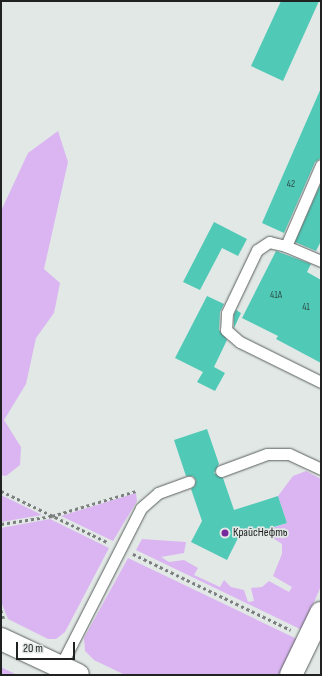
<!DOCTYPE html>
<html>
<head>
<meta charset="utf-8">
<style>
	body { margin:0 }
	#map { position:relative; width:322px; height:676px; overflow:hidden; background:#e1e8e6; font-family:"Sofia Sans Condensed",sans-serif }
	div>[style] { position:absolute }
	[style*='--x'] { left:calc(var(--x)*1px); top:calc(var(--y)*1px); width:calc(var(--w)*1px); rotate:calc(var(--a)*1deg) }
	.green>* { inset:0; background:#dbb5f2 }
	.building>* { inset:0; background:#51c9b7 }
	.path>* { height:2.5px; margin-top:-1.25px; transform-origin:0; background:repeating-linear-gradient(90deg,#7c807f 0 3px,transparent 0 6px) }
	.roads { filter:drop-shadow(0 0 1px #595f5d) drop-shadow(0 0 1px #595f5d) }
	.service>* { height:11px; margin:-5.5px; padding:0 5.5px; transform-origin:5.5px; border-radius:5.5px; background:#fff }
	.tertiary>* { height:22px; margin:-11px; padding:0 11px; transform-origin:11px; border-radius:11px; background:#fff }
	.secondary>* { height:22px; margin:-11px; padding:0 11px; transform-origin:11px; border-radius:11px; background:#fff }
	.dots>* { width:11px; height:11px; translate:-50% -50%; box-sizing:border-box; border:2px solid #e1e8e6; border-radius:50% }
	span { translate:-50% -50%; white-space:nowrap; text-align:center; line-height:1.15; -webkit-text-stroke:3.5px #e1e8e6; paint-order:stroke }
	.number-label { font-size:10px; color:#2c4c46 }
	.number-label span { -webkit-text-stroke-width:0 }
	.poi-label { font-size:12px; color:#202221 }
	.left { translate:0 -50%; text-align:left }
	.frame { position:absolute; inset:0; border:2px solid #202221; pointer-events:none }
	.scale { position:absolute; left:16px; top:642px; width:59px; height:18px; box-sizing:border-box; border:2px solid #202221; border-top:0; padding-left:5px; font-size:12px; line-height:14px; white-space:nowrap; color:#202221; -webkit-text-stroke:3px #e1e8e6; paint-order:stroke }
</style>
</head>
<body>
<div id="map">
	<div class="green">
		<div style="clip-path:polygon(58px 131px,68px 162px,44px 269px,60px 283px,54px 313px,36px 338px,26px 384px,4px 420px,21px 447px,20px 465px,6px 476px,1px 475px,1px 211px,28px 153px)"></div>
		<div style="clip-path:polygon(306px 471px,321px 479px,321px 586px,302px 630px,136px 550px,142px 539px,186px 542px,184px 553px,161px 557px,169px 562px,184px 560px,198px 568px,194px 575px,220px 587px,224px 580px,231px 587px,244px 590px,248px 602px,254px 601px,251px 588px,262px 587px,269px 581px,289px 592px,292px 587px,273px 576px,282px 554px,282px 544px,273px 538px,272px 528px,287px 523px,278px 496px,293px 476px)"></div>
		<div style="clip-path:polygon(136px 493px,137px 501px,113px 541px,61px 516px)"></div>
		<div style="clip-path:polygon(1px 495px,42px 515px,1px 522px)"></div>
		<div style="clip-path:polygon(50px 519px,109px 548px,65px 632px,56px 639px,48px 639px,8px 619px,1px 602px,1px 528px)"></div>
		<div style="clip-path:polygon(128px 558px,297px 639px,279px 675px,125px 675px,94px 660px,85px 651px,84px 638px)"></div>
		<div style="clip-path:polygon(1px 667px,17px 675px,1px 675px)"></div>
	</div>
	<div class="building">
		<div style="clip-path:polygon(281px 1px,319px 1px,283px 81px,251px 66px)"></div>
		<div style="clip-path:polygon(321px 88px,321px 158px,315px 162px,284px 233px,262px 223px)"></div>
		<div style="clip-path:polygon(321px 183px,321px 241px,316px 251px,295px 242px)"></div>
		<div style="clip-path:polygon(214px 222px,247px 239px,238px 256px,222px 248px,200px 290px,183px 282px)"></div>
		<div style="clip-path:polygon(276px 251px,311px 264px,307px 272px,321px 280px,321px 363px,276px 339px,278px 336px,242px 318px)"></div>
		<div style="clip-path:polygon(207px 296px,224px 304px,220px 312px,219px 330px,227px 340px,214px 367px,225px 373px,215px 391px,197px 382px,203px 372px,175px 358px)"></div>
		<div style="clip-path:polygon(236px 310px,241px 313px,234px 328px,234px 315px)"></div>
		<div style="clip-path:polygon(207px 429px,219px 464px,214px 473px,223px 478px,234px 510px,278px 496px,287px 523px,238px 538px,227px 560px,191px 542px,202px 521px,191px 489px,195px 486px,196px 480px,193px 476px,186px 476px,174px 440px)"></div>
	</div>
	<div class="path">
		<div style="--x:1;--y:491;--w:118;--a:25.7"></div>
		<div style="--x:1;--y:524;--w:52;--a:-8.9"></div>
		<div style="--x:52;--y:516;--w:88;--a:-16.6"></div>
		<div style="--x:133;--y:554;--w:175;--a:25.7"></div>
		<div style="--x:1;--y:610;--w:9;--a:72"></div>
	</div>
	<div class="roads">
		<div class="service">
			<div style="--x:286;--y:246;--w:88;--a:-66.6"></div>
			<div style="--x:321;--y:261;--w:38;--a:-157"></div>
			<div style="--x:286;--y:246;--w:17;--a:-167"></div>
			<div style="--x:269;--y:242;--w:14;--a:146"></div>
			<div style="--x:257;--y:250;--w:70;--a:115.5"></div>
			<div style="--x:227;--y:313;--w:17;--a:93"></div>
			<div style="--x:226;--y:330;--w:18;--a:41"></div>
			<div style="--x:240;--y:342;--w:90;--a:26.3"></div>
			<div style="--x:221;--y:471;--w:49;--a:-20.3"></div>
			<div style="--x:267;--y:454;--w:22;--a:0"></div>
			<div style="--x:289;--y:454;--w:35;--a:25"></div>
			<div style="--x:60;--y:667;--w:178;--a:-63"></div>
			<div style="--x:141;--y:508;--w:23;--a:-41"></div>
			<div style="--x:158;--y:493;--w:33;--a:-20"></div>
		</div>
		<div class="tertiary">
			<div style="--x:291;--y:675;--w:69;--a:-64.2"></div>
		</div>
		<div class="secondary">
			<div style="--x:1;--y:639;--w:85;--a:25.1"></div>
		</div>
	</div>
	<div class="dots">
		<div style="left:225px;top:533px;background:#772a9b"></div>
	</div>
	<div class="number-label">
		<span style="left:291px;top:185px">42</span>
		<span style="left:276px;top:296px">41А</span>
		<span style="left:306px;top:308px">41</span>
	</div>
	<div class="poi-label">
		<span class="left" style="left:233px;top:533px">КрайсНефть</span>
	</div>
	<div class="frame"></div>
	<div class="scale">20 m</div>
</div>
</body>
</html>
